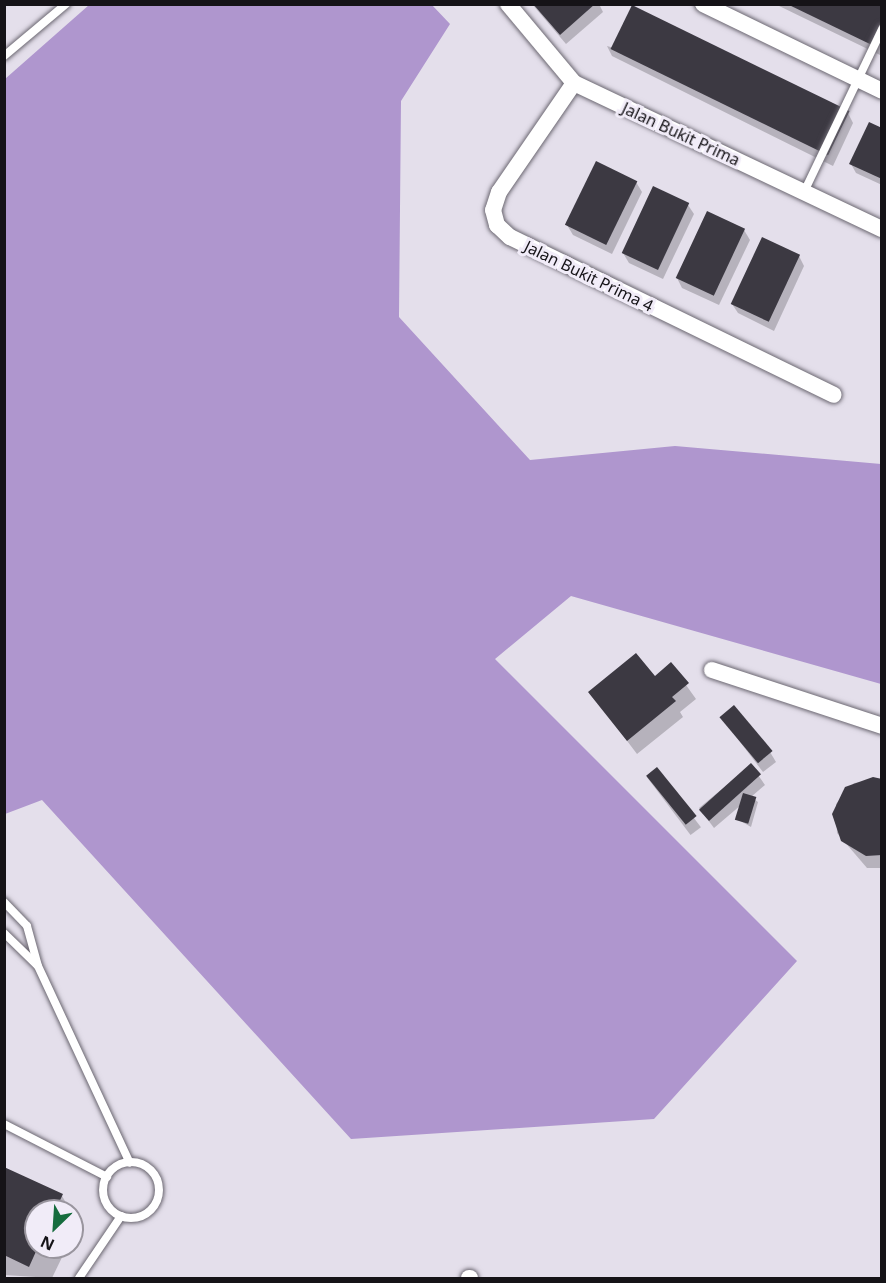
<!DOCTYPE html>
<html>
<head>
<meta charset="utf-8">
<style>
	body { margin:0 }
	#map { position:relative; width:886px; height:1283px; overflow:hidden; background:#e4dfeb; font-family:"Noto Sans",sans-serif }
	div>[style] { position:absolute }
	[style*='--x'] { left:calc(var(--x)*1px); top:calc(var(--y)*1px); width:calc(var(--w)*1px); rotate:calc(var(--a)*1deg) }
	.forest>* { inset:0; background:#af96ce }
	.shadow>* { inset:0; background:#0003; transform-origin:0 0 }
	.building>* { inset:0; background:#3c3942; transform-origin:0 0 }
	.roads { filter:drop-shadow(0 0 2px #6b6771) drop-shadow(0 0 2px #6b6771) }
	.service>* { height:8px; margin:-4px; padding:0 4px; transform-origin:4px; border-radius:4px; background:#fff }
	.service>.ring { margin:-4px; padding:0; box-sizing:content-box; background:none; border:8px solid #fff; border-radius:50% }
	.minor>* { height:16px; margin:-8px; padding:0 8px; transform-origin:8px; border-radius:8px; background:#fff }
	span { translate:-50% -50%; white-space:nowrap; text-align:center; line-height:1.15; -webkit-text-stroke:6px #f1ecf8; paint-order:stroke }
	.street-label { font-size:16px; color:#151317 }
	.frame { position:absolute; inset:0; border:6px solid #151317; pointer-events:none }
	.north { position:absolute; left:24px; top:1199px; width:60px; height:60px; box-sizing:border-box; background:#f1ecf8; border:2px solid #99959e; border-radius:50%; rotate:205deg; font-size:16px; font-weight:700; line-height:24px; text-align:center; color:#151317 }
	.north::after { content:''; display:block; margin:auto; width:21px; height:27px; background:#166c3e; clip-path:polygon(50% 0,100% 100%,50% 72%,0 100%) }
</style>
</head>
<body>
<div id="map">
	<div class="forest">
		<div style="clip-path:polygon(89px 5px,432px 5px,450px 24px,401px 101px,399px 317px,530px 460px,675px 446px,881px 464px,881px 684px,571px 596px,495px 659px,797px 961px,654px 1119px,351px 1139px,42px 800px,5px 814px,5px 79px)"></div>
	</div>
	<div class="shadow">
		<div style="clip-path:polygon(532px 4px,599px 4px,603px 12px,566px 44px)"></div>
		<div style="clip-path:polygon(775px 4px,882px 4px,882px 51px,880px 55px)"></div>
		<div style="clip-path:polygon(607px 46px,848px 113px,853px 123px,833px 166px,612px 56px)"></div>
		<div style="clip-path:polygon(882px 130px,882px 185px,856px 173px,851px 164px)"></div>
		<div style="clip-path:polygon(636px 182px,642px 192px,612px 254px,573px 235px,567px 225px)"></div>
		<div style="clip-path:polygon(654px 188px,688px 205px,694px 214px,663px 279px,629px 263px,623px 253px)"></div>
		<div style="clip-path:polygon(744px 230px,750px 240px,719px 305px,682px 288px,677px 278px)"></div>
		<div style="clip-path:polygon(799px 256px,804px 266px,774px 331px,738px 313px,732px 304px)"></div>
		<div style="clip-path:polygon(671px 664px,696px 699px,680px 712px,683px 717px,637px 754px,590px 692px,654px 678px)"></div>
		<div style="clip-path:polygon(721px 717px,770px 752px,776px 762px,763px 772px)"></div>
		<div style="clip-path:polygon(751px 765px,765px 785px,751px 797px,758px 802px,751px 827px,737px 819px,741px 805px,714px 828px,699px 808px)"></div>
		<div style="left:657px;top:769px;width:73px;height:13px;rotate:53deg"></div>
		<div style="clip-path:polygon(882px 780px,882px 868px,867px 868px,837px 833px,836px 804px,854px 783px)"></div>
		<div style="clip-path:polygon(4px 1169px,62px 1196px,71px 1211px,36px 1211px,36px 1247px,67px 1247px,52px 1278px,4px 1275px)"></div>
		<div style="clip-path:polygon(72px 1213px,78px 1223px,72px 1236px)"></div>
	</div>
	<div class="building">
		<div style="clip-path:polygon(533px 4px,595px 4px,560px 35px)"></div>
		<div style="clip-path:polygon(787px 4px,882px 4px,882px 30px,874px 46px)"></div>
		<div style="left:632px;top:5px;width:242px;height:49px;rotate:26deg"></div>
		<div style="clip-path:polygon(869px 122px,882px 128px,882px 179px,849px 164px)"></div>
		<div style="left:596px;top:161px;width:46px;height:71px;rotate:26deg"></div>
		<div style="left:653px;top:186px;width:40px;height:74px;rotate:25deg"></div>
		<div style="left:707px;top:211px;width:42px;height:74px;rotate:25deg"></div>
		<div style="left:762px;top:237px;width:42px;height:74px;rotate:25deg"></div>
		<div style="clip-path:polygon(636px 653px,655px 676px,671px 662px,689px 683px,672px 697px,676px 701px,627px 741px,588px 692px)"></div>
		<div style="left:734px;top:705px;width:60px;height:19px;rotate:50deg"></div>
		<div style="left:751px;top:763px;width:15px;height:70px;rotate:48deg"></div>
		<div style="left:657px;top:767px;width:63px;height:14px;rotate:51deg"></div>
		<div style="clip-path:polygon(873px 777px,882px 779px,882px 855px,866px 856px,841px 841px,832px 814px,845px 787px)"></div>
		<div style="left:743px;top:793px;width:14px;height:28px;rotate:17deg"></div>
		<div style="clip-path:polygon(4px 1167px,63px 1194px,55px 1211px,36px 1211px,38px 1247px,29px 1267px,4px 1255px)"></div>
	</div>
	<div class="roads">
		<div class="service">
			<div style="--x:4;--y:56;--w:81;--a:-40"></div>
			<div style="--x:804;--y:192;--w:181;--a:-64.4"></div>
			<div style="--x:4;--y:902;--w:33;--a:46"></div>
			<div style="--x:27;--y:926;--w:41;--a:74.6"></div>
			<div style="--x:38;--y:966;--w:217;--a:65"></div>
			<div style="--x:4;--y:933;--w:46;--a:44.1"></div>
			<div style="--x:4;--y:1124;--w:116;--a:27.2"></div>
			<div class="ring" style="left:103px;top:1162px;width:48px;height:48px"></div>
			<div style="--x:79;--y:1278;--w:75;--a:-55.9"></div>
		</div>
		<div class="minor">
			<div style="--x:508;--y:4;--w:103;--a:50.1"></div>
			<div style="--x:574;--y:83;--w:341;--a:25.4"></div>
			<div style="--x:703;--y:4;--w:199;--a:25.9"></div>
			<div style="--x:574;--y:83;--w:132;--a:124.5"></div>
			<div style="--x:499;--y:192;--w:19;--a:108"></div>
			<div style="--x:493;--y:210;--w:16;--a:75"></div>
			<div style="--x:497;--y:225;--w:18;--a:43"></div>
			<div style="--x:510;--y:237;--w:360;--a:26"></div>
			<div style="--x:712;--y:670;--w:179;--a:18.2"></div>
			<div style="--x:469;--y:1278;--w:1;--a:0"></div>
		</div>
	</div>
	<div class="street-label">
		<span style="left:681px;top:134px;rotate:25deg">Jalan Bukit Prima</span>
		<span style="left:589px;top:276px;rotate:26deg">Jalan Bukit Prima 4</span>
	</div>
	<div class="frame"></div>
	<div class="north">N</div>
</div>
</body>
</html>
